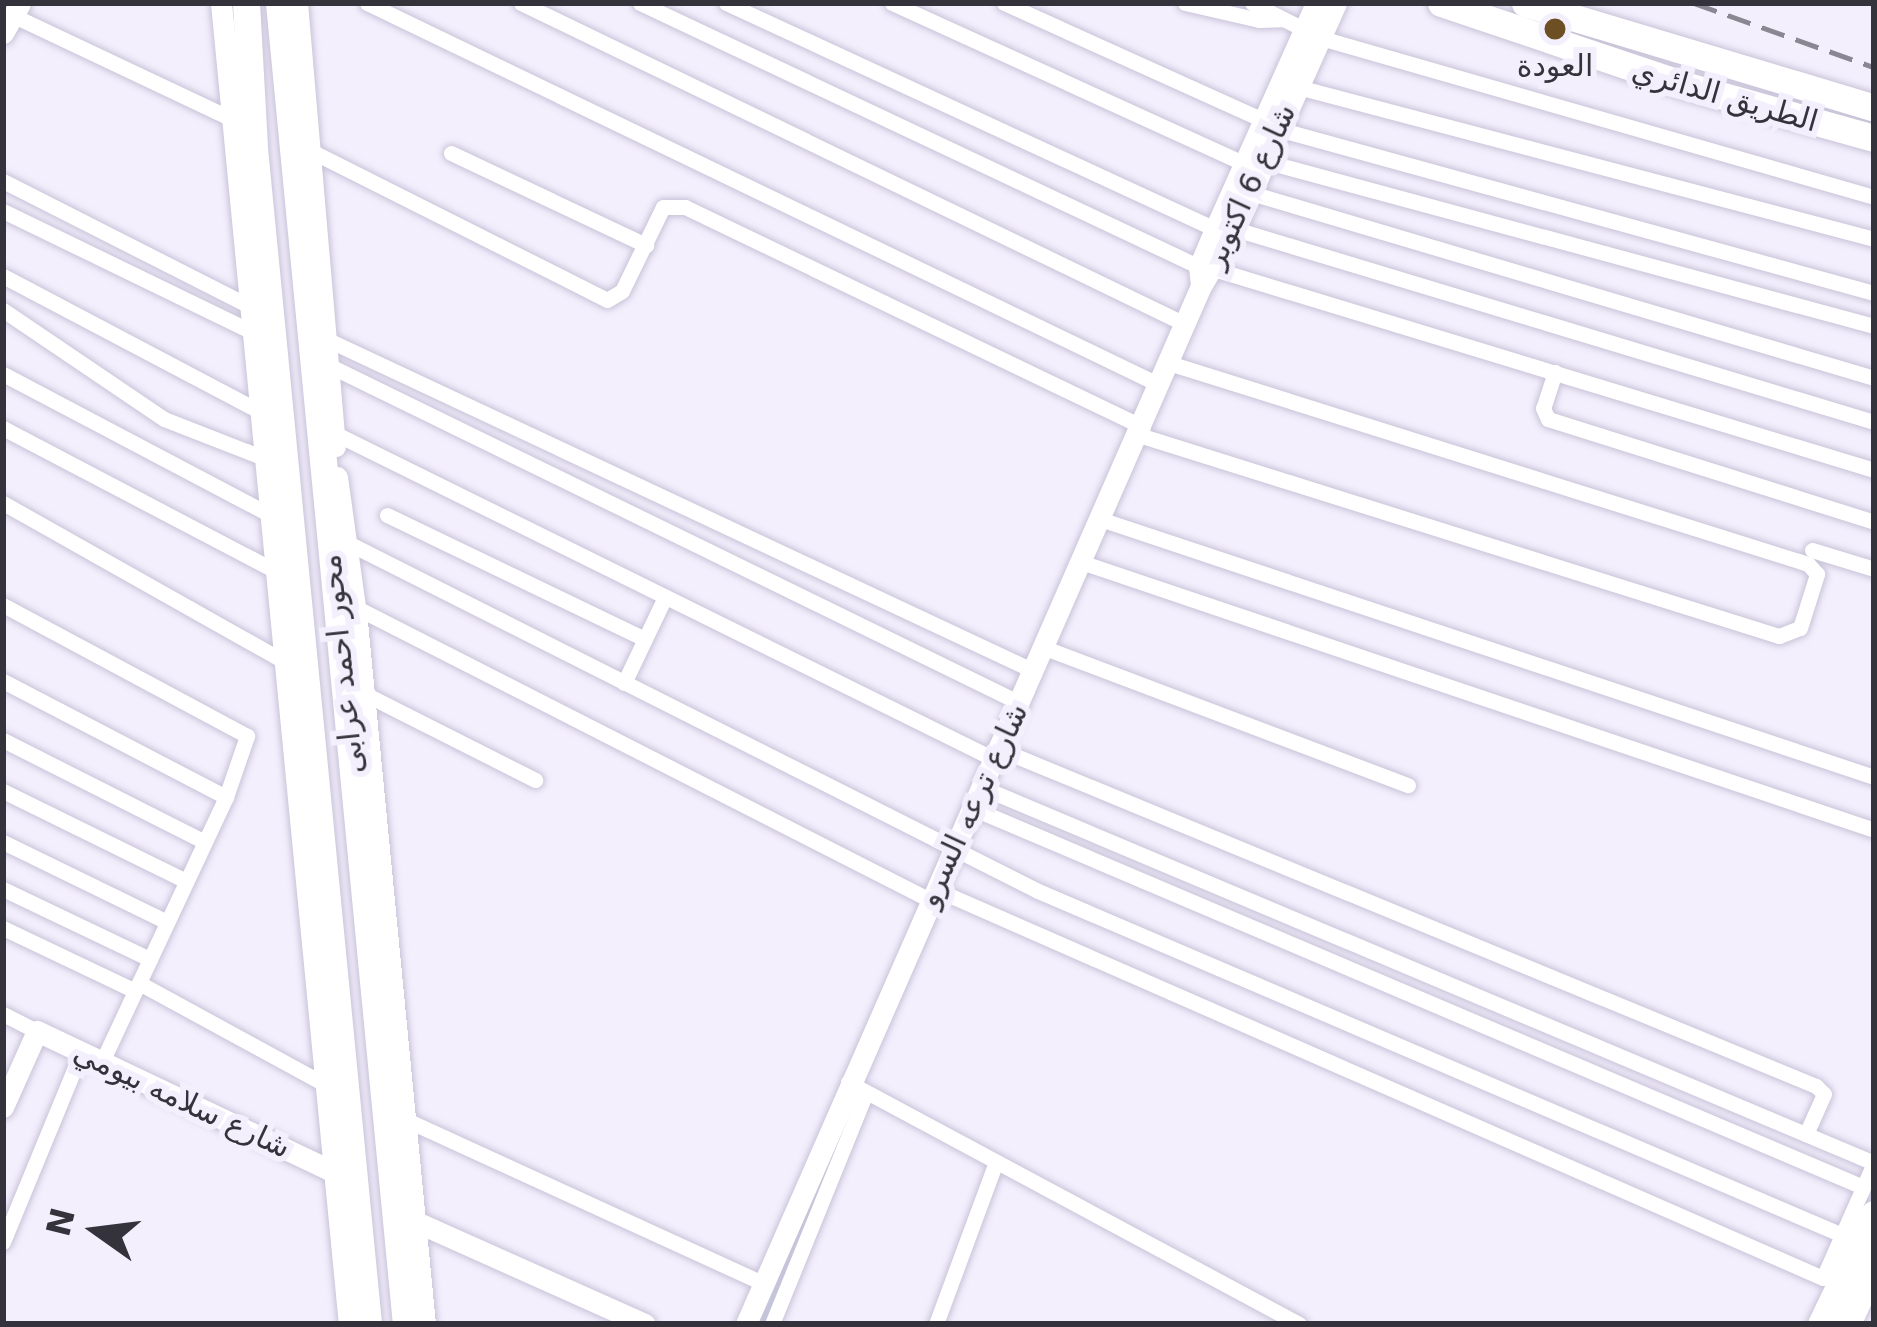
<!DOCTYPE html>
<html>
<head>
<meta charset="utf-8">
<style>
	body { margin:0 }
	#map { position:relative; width:1877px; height:1327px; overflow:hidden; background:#f3effd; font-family:"DejaVu Sans","Noto Sans Arabic",sans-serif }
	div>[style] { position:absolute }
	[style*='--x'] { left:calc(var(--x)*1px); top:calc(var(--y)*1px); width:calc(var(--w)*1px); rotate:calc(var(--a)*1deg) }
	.canal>* { height:14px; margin:-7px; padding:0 7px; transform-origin:7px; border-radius:7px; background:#accae4 }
	.roads { filter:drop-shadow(0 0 3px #c9c3d8) drop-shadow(0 0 3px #c9c3d8) }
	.street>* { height:15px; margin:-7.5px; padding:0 7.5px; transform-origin:7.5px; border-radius:7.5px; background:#fff }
	.secondary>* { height:21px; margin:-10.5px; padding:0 10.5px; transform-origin:10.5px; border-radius:10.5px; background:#fff }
	.highway>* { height:27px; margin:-13.5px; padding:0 13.5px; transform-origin:13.5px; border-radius:13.5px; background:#fff }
	.rail>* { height:4.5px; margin-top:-2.25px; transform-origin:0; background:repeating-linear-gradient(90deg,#8a8792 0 24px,transparent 0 36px) }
	.dots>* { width:33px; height:33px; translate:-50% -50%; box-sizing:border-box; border:6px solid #f3effd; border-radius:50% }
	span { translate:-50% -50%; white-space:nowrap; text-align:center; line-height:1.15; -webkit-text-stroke:12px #f3effd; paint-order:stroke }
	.poi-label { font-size:30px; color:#34323a }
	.street-label { font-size:30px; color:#34323a }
	.frame { position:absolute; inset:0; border:6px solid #34323a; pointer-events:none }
	.north { position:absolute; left:36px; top:1171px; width:120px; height:120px; -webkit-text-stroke:9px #f3effd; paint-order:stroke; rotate:284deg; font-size:33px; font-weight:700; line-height:48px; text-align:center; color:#34323a }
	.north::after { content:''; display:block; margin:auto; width:42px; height:54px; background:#34323a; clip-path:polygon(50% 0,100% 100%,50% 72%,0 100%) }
</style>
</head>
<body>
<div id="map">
	<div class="canal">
		<div style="--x:760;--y:1324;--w:205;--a:-67.1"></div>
	</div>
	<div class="roads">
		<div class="street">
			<div style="--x:367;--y:3;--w:880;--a:25.72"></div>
			<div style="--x:521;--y:3;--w:738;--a:25.8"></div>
			<div style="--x:640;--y:3;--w:624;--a:25.25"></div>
			<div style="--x:726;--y:3;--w:539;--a:24.8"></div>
			<div style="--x:892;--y:3;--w:386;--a:24.5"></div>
			<div style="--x:1004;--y:3;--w:282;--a:24.3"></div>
			<div style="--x:1185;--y:3;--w:76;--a:12.9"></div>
			<div style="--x:1259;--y:20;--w:23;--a:-2"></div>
			<div style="--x:1252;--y:3;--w:77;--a:26.9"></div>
			<div style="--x:1321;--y:38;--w:575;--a:16.04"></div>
			<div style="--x:12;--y:15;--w:243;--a:25.3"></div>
			<div style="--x:1298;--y:87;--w:596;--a:14.78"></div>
			<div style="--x:1278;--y:129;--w:618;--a:15.39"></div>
			<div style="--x:311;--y:151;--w:331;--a:26.7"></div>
			<div style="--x:607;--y:300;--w:17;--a:-31"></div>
			<div style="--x:622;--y:291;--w:93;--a:-64"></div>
			<div style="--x:663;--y:207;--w:22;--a:0"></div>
			<div style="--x:685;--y:207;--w:508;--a:25.66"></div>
			<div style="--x:451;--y:153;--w:216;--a:25.3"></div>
			<div style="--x:1264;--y:161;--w:632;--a:15.14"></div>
			<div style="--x:3;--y:181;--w:276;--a:26.9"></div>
			<div style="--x:1251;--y:193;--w:650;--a:16.54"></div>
			<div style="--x:3;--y:211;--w:277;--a:25.9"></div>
			<div style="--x:1235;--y:229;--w:668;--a:16.81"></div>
			<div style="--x:1214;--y:269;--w:690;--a:16.94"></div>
			<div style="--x:3;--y:276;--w:289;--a:27.8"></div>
			<div style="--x:3;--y:310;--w:194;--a:34.1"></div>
			<div style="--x:164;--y:419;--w:107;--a:21.3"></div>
			<div style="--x:326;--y:339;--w:782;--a:25.12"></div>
			<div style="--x:328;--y:365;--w:770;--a:26.03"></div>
			<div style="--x:1555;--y:372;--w:38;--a:108"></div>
			<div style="--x:1543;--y:408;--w:12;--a:66"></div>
			<div style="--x:1548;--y:419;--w:342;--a:17.5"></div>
			<div style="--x:3;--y:374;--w:301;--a:27.8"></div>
			<div style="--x:3;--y:428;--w:307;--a:27.7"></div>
			<div style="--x:334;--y:433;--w:736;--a:26.29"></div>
			<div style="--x:1139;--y:435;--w:671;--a:17.44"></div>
			<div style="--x:1779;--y:636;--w:22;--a:-21"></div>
			<div style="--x:1800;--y:628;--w:57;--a:-72.5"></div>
			<div style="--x:1817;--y:574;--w:13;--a:-132"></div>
			<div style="--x:1808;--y:564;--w:670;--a:-162.54"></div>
			<div style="--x:3;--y:503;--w:322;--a:29.4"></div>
			<div style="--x:387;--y:515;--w:286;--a:25.7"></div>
			<div style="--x:1103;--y:520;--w:813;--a:18.43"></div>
			<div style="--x:346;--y:542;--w:775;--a:26.76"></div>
			<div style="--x:1038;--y:891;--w:875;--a:23.16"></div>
			<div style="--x:1812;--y:550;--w:65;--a:17"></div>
			<div style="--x:1084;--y:563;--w:834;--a:18.67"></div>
			<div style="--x:3;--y:605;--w:277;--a:28.2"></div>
			<div style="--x:247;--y:736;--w:65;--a:109"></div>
			<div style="--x:226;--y:797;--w:293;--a:115.1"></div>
			<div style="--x:355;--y:607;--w:645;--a:27"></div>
			<div style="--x:1045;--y:648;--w:388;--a:20.7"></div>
			<div style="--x:3;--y:681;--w:251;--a:27.5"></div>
			<div style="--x:624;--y:683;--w:95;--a:-64.5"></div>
			<div style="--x:363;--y:693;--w:193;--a:26.8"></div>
			<div style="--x:3;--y:740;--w:226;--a:26.8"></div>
			<div style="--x:999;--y:749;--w:884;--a:22.42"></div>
			<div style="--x:1816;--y:1086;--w:11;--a:45"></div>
			<div style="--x:1824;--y:1094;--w:44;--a:114.2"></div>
			<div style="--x:981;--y:787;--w:969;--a:22.83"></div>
			<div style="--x:3;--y:791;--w:204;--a:26.2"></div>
			<div style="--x:972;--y:808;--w:968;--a:23.04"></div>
			<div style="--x:3;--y:842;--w:182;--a:26"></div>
			<div style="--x:3;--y:889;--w:163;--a:25.5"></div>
			<div style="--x:935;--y:889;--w:969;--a:23.66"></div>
			<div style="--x:1823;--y:1278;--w:126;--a:-66.1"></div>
			<div style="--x:3;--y:928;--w:146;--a:25.5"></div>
			<div style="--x:139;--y:983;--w:215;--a:28.6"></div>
			<div style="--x:3;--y:1014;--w:38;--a:27"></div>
			<div style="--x:848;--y:1082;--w:512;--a:28.22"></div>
			<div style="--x:402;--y:1118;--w:398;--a:24.6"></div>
			<div style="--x:3;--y:1242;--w:204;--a:-67.6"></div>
			<div style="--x:772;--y:1324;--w:250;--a:-67.9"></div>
			<div style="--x:936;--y:1324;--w:173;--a:-69.7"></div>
		</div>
		<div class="secondary">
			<div style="--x:221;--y:3;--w:1327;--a:84.47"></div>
			<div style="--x:297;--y:3;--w:445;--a:85.1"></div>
			<div style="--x:3;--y:33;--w:34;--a:-60"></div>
			<div style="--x:1201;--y:285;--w:18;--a:-96"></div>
			<div style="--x:1199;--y:267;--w:41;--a:-67.2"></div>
			<div style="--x:1215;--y:229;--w:248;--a:-65.9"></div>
			<div style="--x:337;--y:477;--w:146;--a:82.1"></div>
			<div style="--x:357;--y:622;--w:705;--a:84.47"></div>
			<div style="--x:3;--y:1107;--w:83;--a:-65.9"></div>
			<div style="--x:37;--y:1031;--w:331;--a:25.4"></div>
			<div style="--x:412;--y:1220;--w:255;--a:24.1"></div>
			<div style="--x:746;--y:1324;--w:1133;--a:-66.33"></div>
			<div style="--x:1201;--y:286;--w:66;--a:-59.2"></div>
			<div style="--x:1235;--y:229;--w:248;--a:-65.9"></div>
		</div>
		<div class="highway">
			<div style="--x:246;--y:3;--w:145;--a:86.8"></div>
			<div style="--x:254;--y:148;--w:1182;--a:84.46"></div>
			<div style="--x:279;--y:3;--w:1327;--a:84.51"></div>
			<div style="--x:1441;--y:3;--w:256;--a:18.6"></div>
			<div style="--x:1684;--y:85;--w:197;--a:15.6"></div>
			<div style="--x:1525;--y:3;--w:364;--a:16.7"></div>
			<div style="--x:1821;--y:1324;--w:122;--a:-64.3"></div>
			<div style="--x:1847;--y:1324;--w:65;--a:-65.4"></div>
		</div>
	</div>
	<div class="rail">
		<div style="--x:1694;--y:3;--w:191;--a:19.6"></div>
	</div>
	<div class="dots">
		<div style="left:1555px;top:29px;background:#6c5023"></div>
	</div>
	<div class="poi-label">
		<span style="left:1555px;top:66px">العودة</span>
	</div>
	<div class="street-label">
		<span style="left:1725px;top:96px;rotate:16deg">الطريق الدائري</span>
		<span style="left:1250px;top:186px;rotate:-65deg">شارع 6 اكتوبر</span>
		<span style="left:342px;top:664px;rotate:-96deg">محور احمد عرابى</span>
		<span style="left:973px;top:805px;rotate:-65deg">شارع ترعه السرو</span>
		<span style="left:182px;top:1100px;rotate:25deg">شارع سلامه بيومي</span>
	</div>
	<div class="frame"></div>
	<div class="north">N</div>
</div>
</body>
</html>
